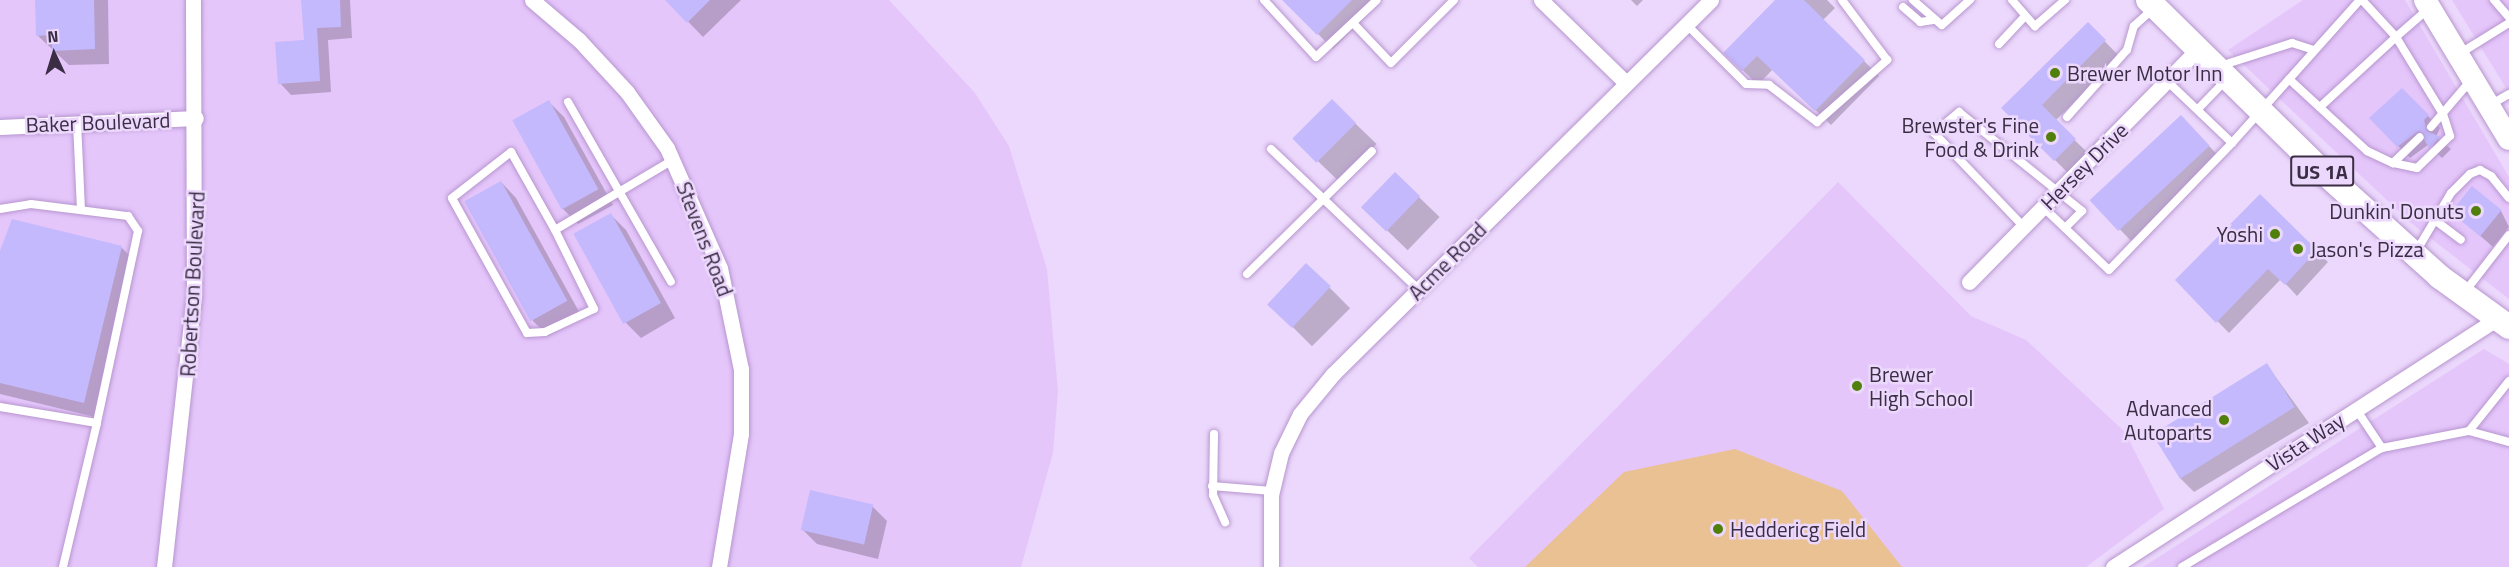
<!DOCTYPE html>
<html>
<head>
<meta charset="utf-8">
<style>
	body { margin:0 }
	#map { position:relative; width:2509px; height:567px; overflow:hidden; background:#ecd8fc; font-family:"Titillium Web",sans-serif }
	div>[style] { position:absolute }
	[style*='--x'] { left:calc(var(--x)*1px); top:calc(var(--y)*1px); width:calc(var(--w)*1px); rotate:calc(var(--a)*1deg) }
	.built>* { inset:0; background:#e5c6fb }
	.green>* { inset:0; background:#e9c192 }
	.shadow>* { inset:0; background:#0003; transform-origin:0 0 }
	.building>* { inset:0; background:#c3b9fc; transform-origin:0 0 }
	.roads { filter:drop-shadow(0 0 2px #b796cf) drop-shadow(0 0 2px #b796cf) }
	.lane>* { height:8px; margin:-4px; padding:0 4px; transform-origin:4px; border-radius:4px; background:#fff }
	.street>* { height:15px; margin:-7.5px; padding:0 7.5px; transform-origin:7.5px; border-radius:7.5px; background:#fff }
	.secondary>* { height:22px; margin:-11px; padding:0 11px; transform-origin:11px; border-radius:11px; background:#fff }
	.primary>* { height:24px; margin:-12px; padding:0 12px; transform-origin:12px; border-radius:12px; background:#fff }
	.dots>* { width:16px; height:16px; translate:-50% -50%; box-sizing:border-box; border:3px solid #ecd8fc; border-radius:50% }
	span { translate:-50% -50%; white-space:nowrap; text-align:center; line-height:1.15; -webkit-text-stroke:5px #ecd8fc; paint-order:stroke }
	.shield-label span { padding:2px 4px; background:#ecd8fc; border:2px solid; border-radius:4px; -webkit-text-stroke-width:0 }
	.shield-label { font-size:20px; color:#3a2d44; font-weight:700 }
	.poi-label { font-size:21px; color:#3a2d44 }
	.left { translate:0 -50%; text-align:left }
	.right { translate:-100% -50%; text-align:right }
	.street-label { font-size:21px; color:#3a2d44 }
	.north { position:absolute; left:24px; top:24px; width:60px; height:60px; -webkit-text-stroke:4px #ecd8fc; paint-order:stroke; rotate:356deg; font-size:16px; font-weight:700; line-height:24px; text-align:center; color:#3a2d44 }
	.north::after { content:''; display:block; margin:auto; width:21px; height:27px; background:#3a2d44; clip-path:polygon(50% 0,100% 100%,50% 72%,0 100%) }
</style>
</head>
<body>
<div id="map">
	<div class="built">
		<div style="clip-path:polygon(0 0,889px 0,975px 93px,1009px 146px,1047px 269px,1058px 391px,1053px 453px,1021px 567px,0 567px)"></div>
		<div style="clip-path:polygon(2303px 0,2405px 0,2509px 177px,2509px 299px,2411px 223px,2228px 50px)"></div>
		<div style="clip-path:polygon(2452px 0,2509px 0,2509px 93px)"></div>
		<div style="clip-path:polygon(1838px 182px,1971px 316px,2026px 340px,2125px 432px,2164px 509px,2086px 567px,1478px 567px,1469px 558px)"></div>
		<div style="clip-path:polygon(2484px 349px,2509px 364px,2509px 567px,2143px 567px)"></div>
	</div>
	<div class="green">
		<div style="clip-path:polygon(1735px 449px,1842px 491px,1902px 567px,1525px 567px,1624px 472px)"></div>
	</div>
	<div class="shadow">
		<div style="clip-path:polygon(37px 0,108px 0,109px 64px,69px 65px,37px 35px)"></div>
		<div style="clip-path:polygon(303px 0,350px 0,352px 38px,328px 40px,331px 92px,291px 95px,280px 83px,305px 41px)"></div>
		<div style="clip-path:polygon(667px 0,741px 0,703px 37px)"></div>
		<div style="clip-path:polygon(1284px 0,1382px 0,1333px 49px)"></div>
		<div style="clip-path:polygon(1631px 0,1643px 0,1637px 6px)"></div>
		<div style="clip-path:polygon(1777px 0,1827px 0,1835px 8px,1823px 20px,1879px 76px,1831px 125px,1773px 69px,1758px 85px,1725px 53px)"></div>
		<div style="clip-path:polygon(2088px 24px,2120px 57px,2055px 121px,2090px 155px,2070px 175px,2003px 108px)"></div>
		<div style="clip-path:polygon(2402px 90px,2440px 128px,2436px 137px,2451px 149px,2442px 158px,2432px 148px,2436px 139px,2410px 158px,2371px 118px)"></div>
		<div style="left:1332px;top:101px;width:62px;height:53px;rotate:44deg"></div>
		<div style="clip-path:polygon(549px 102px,564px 117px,613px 205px,578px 224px,563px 209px)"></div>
		<div style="left:2181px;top:117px;width:58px;height:122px;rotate:46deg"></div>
		<div style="left:1395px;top:174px;width:62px;height:46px;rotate:44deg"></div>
		<div style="clip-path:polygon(501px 182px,516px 198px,582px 317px,548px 336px,533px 321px)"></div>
		<div style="clip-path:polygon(2260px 196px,2328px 262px,2297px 296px,2281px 279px,2229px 333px,2177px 280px)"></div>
		<div style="clip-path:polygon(2501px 211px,2509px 227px,2493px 247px,2453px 212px)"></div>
		<div style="clip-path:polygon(611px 215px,626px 230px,675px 318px,641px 338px,626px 323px)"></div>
		<div style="clip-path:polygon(121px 247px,136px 262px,99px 418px,0 394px,0 252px)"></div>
		<div style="left:1307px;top:265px;width:61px;height:54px;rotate:45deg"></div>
		<div style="clip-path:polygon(2267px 365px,2309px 423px,2194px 492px,2179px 477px)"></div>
		<div style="clip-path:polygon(872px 506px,887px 521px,878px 559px,817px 544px,802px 529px)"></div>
	</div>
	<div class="building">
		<div style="clip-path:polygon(35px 0,94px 0,95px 49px,52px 51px,52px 35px,36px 36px)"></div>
		<div style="clip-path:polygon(301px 0,340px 0,341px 27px,317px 28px,320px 81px,278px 84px,275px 42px,304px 40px)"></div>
		<div style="clip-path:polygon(665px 0,710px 0,687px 23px)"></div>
		<div style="clip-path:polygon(1282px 0,1352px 0,1317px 35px)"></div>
		<div style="clip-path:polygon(1775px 0,1804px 0,1865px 60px,1815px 111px,1757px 56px,1742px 71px,1723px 53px)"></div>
		<div style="clip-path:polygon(2088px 22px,2106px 40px,2042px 105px,2076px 139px,2054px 161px,2001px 108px)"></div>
		<div style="clip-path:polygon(2402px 88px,2429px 115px,2424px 120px,2427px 131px,2441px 137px,2429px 148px,2419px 131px,2397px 147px,2369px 118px)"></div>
		<div style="left:1332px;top:99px;width:34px;height:56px;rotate:45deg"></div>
		<div style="left:549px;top:100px;width:102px;height:42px;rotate:61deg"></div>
		<div style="left:2181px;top:115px;width:42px;height:125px;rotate:47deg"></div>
		<div style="left:1395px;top:172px;width:35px;height:49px;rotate:44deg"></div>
		<div style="left:501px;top:181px;width:137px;height:42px;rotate:61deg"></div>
		<div style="left:2472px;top:186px;width:38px;height:34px;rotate:39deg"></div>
		<div style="clip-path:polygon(2260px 194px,2317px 250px,2285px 285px,2268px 269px,2216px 323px,2175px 280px)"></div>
		<div style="left:611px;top:213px;width:103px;height:43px;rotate:61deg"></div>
		<div style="clip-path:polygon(12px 219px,122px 246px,84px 403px,0 383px,0 251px)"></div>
		<div style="left:1306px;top:263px;width:34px;height:57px;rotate:43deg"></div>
		<div style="left:2267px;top:363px;width:52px;height:135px;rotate:58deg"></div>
		<div style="left:810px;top:490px;width:65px;height:41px;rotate:13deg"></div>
	</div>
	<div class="roads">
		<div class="lane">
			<div style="--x:1264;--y:0;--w:77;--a:47.6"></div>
			<div style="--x:1316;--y:57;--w:83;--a:-43.1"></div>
			<div style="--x:1913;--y:0;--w:38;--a:41"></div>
			<div style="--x:1942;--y:25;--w:38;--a:-42"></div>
			<div style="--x:2012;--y:0;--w:35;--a:49"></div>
			<div style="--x:2035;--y:26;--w:40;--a:-41"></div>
			<div style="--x:2362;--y:0;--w:50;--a:47.4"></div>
			<div style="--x:2396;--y:37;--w:43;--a:-41.2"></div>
			<div style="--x:2494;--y:0;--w:23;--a:49"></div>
			<div style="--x:1903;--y:7;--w:23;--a:41"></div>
			<div style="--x:1920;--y:22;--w:15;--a:-8"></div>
			<div style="--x:1353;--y:23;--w:55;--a:46.5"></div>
			<div style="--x:1391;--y:63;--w:89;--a:-45"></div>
			<div style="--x:1687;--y:25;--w:83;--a:45"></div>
			<div style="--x:1746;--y:84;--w:23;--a:2"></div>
			<div style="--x:1769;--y:85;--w:61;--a:37.6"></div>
			<div style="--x:1817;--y:122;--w:94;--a:-41.5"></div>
			<div style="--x:1887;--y:60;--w:75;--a:-126.9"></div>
			<div style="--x:1999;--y:44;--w:38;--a:-47"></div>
			<div style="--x:2459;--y:54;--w:59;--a:-31.8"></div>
			<div style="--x:2220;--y:66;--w:76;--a:-17.7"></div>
			<div style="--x:2292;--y:43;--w:22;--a:18"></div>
			<div style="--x:2289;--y:79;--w:106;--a:42.7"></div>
			<div style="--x:2367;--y:151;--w:29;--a:25"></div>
			<div style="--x:2393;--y:163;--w:37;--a:-44"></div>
			<div style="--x:2167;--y:81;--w:90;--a:43.6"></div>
			<div style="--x:568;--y:102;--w:207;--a:60.2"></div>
			<div style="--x:2490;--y:105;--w:22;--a:-30"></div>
			<div style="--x:2320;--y:107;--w:103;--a:-42.6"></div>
			<div style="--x:2396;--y:37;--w:90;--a:58.6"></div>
			<div style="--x:2443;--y:114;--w:23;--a:72"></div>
			<div style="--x:2450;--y:136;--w:46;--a:135.9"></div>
			<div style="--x:2417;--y:168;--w:25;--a:-168"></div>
			<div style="--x:2198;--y:109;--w:40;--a:-46"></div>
			<div style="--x:2067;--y:117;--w:90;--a:-48.2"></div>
			<div style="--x:2127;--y:50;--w:25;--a:-74"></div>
			<div style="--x:2134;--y:26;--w:27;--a:-42"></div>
			<div style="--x:77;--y:122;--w:88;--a:87.4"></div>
			<div style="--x:2431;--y:127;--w:62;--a:-49.6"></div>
			<div style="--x:1271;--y:149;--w:203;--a:43.6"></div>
			<div style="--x:2043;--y:207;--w:91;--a:43.7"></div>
			<div style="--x:2109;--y:270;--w:177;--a:-45.9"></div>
			<div style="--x:2232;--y:143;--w:192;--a:-48.2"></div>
			<div style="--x:0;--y:209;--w:31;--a:-9"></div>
			<div style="--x:31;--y:204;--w:98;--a:7.1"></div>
			<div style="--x:128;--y:216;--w:18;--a:56"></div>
			<div style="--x:138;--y:231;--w:196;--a:102.1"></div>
			<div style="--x:2436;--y:221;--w:31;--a:37"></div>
			<div style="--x:2023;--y:226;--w:129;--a:-133.7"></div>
			<div style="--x:1934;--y:133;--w:33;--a:-40"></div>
			<div style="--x:1959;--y:112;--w:158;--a:38.8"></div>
			<div style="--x:2082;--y:211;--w:24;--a:135"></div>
			<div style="--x:555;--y:230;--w:88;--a:63.7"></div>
			<div style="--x:594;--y:309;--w:54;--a:154.9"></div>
			<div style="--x:545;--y:332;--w:18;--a:177"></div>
			<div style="--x:527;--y:333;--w:154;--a:-119.1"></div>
			<div style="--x:452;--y:198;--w:75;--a:-37.9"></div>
			<div style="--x:511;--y:152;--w:90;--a:60.6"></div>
			<div style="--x:555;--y:230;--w:137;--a:-30.7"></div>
			<div style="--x:2417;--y:250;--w:66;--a:-59.2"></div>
			<div style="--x:2451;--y:193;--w:27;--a:-45"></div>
			<div style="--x:2470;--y:174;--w:11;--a:-22"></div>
			<div style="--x:2480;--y:170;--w:13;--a:29"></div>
			<div style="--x:2491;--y:176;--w:28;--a:51"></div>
			<div style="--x:1247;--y:274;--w:175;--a:-44.5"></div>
			<div style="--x:2464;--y:293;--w:73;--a:-52.2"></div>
			<div style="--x:0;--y:407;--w:98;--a:9.4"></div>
			<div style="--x:97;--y:423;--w:148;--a:103.3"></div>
			<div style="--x:2356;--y:409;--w:47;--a:56.3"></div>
			<div style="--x:2469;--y:431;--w:64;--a:-51.3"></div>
			<div style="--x:1214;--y:434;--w:61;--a:90.9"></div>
			<div style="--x:1213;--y:495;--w:30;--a:66"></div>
			<div style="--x:1212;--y:486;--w:60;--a:4.8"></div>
			<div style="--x:2182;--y:567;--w:233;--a:-30.8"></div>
			<div style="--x:2382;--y:448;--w:89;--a:-11.1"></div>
			<div style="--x:2469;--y:431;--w:41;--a:15.4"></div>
		</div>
		<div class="street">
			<div style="--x:532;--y:0;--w:62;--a:40.4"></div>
			<div style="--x:579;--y:40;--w:71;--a:47.3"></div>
			<div style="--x:627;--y:92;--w:69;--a:54.5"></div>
			<div style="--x:667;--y:148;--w:131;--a:66.2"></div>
			<div style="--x:720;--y:268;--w:103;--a:78.3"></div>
			<div style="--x:741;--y:369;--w:65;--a:90"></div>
			<div style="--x:741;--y:434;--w:135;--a:99.4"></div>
			<div style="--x:1541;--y:0;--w:119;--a:44.3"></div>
			<div style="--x:0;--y:127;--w:196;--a:-2.6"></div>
			<div style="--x:1969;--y:282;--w:327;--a:-45.5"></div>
			<div style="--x:164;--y:567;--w:275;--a:-83.7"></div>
			<div style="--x:194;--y:294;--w:294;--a:-90.2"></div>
			<div style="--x:1271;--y:567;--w:72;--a:-90"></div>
			<div style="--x:1271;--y:495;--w:43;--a:-76.6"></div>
			<div style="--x:1281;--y:453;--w:43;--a:-64"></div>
			<div style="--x:1300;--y:414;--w:52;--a:-50.5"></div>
			<div style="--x:1333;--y:374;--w:532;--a:-44.7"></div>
			<div style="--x:2113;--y:567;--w:457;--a:-32.9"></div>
		</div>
		<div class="secondary">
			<div style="--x:2425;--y:0;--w:162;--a:58.9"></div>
		</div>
		<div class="primary">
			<div style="--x:2148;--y:0;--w:240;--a:44.5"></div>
			<div style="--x:2319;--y:168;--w:163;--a:42"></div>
			<div style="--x:2440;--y:277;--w:85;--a:35.9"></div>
		</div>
	</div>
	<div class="dots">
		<div style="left:2055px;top:73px;background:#517f0b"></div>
		<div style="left:2051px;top:137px;background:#517f0b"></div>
		<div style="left:2476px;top:211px;background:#517f0b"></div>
		<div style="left:2275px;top:234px;background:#517f0b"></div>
		<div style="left:2298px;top:249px;background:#517f0b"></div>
		<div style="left:1857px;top:386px;background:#517f0b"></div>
		<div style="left:2224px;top:420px;background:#517f0b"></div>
		<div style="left:1718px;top:529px;background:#517f0b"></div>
	</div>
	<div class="shield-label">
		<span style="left:2322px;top:171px">US 1A</span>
	</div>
	<div class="poi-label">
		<span class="left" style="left:2067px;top:73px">Brewer Motor Inn</span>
		<span class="right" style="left:2039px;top:137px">Brewster's Fine<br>Food &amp; Drink</span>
		<span class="right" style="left:2464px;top:211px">Dunkin' Donuts</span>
		<span class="right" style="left:2263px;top:234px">Yoshi</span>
		<span class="left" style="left:2310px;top:249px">Jason's Pizza</span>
		<span class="left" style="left:1869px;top:386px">Brewer<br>High School</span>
		<span class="right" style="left:2212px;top:420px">Advanced<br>Autoparts</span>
		<span class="left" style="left:1730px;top:529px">Heddericg Field</span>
	</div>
	<div class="street-label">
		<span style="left:98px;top:122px;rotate:-2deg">Baker Boulevard</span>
		<span style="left:2084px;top:166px;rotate:-45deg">Hersey Drive</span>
		<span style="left:705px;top:239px;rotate:69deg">Stevens Road</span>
		<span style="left:1447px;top:261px;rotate:-45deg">Acme Road</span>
		<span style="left:192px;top:284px;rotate:-87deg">Robertson Boulevard</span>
		<span style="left:2305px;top:442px;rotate:-33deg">Vista Way</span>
	</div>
	<div class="north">N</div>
</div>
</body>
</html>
